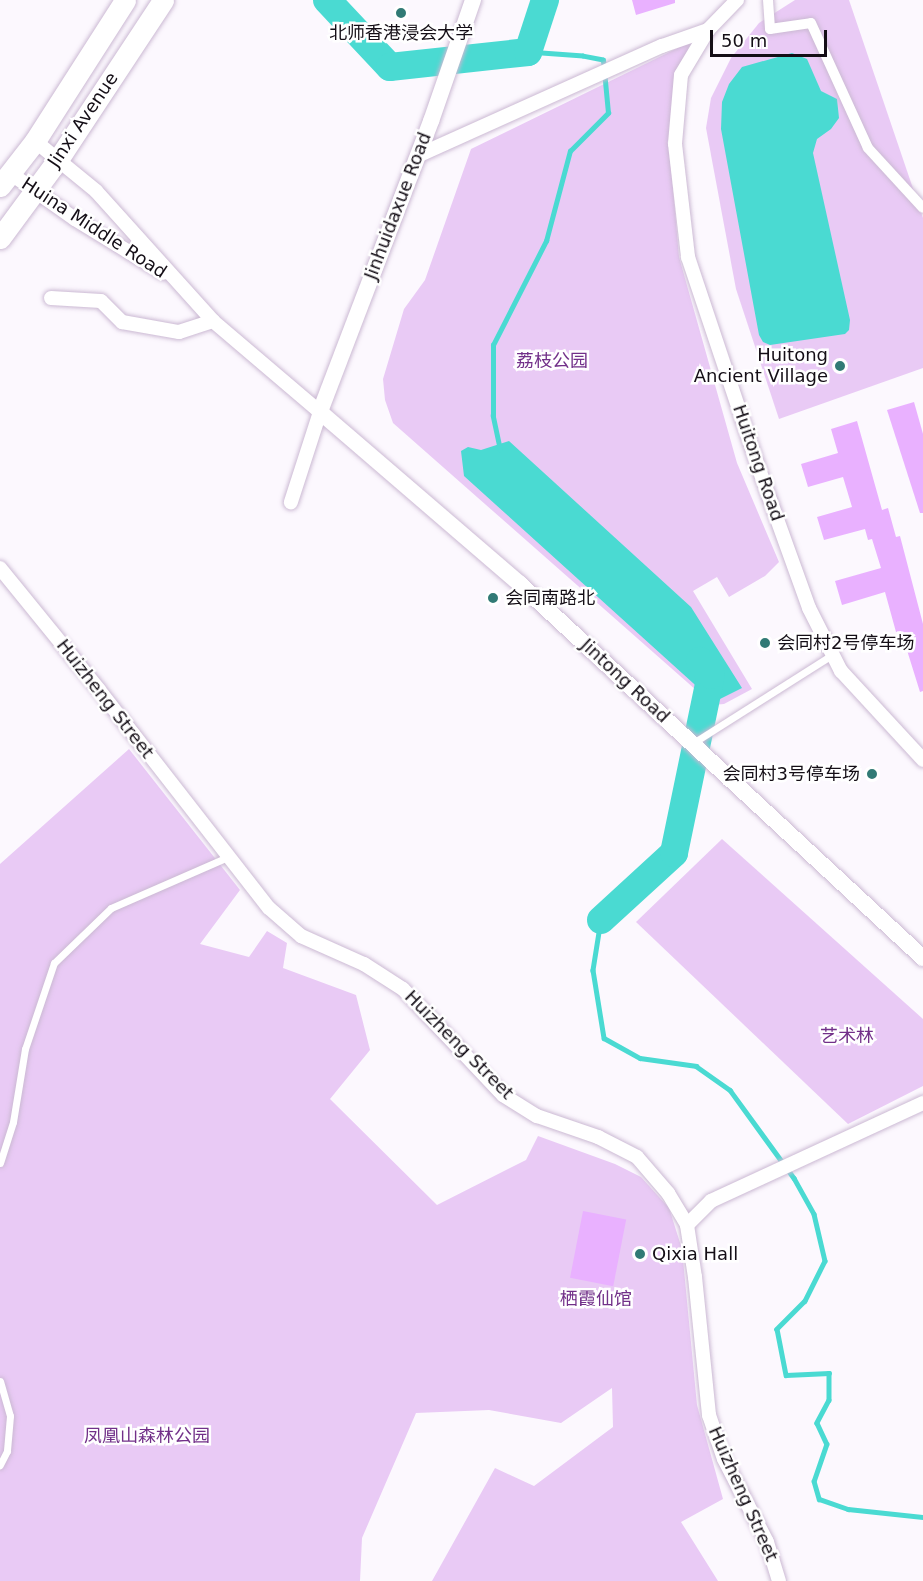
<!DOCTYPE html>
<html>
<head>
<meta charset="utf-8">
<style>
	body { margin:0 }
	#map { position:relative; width:923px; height:1581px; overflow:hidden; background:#fcf8fe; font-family:"DejaVu Sans","Noto Sans SC",sans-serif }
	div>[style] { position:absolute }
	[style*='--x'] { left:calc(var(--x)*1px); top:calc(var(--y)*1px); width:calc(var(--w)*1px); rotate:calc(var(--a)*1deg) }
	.green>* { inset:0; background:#e9caf5 }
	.water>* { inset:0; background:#4adad2 }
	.stream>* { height:4.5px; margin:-2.25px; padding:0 2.25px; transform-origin:2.25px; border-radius:2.25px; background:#4adad2 }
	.river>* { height:28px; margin:-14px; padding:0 14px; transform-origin:14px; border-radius:14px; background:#4adad2 }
	.building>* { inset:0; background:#e9b1ff; transform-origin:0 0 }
	.roads { filter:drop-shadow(0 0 2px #cbb9d3) drop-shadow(0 0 2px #cbb9d3) }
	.service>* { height:7px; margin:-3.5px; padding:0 3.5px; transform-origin:3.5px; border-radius:3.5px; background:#fff }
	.pedestrian>* { height:10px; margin:-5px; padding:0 5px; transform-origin:5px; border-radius:5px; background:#fff }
	.minor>* { height:14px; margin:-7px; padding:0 7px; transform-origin:7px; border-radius:7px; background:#fff }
	.tertiary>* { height:16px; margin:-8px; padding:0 8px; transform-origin:8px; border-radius:8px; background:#fff }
	.primary>* { height:21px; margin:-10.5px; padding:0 10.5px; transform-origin:10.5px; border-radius:10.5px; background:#fff }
	.dots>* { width:16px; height:16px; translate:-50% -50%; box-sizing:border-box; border:3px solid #fff; border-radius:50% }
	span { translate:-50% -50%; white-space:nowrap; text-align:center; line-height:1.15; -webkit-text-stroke:5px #fff; paint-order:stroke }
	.poi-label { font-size:18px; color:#140e16 }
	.right { translate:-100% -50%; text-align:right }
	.left { translate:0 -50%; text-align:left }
	.street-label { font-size:18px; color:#140e16 }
	.park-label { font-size:18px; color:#723089 }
	.scale { position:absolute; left:710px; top:30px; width:117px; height:27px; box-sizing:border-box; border:3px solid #140e16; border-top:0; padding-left:8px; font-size:18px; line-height:21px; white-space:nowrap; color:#140e16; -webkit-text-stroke:4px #fff; paint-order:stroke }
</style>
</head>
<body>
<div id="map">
	<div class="green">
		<div style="clip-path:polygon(795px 0,849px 0,923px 218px,923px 368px,779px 419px,736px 289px,706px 128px,711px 98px,731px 58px,759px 23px)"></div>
		<div style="clip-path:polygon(690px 42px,669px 142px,679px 257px,737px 463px,779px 562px,765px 576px,729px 597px,717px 577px,693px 591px,752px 689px,724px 704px,713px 705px,393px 423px,385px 400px,383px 379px,404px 309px,425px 280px,471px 149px)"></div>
		<div style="clip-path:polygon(129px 749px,240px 890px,200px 944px,249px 957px,267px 931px,287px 943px,283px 968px,356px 995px,370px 1050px,330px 1099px,437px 1205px,526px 1160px,538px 1136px,615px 1164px,641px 1177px,669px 1208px,682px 1249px,697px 1405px,723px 1499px,681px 1522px,718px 1581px,432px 1581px,495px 1468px,534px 1486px,613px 1427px,612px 1388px,561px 1423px,489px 1410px,416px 1413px,362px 1538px,360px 1581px,0 1581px,0 864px)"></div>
		<div style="clip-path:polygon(722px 839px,923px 1019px,923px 1086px,848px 1124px,636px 922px)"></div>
	</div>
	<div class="water">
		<div style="clip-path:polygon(792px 53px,807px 59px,821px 91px,837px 99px,839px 118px,831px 129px,817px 139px,813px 153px,850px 320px,849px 330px,845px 334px,770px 345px,763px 342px,759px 335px,721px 129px,722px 102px,729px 84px,742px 67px)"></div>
		<div style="clip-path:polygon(509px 441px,691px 607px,742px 688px,714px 702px,464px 476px,461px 451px,468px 447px,481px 450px)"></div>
	</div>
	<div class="stream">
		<div style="--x:500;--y:450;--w:35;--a:-102"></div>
		<div style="--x:493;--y:416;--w:71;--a:-90"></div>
		<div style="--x:493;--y:345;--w:117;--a:-63"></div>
		<div style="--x:546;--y:241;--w:93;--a:-75.1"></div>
		<div style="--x:570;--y:151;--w:54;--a:-45"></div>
		<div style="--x:608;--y:113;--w:53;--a:-95.4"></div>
		<div style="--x:603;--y:60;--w:20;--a:-169"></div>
		<div style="--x:583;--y:56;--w:55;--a:-175.8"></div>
		<div style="--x:601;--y:920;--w:51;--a:99.1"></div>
		<div style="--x:593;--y:970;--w:69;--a:80.8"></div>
		<div style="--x:604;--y:1038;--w:41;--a:29.1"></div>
		<div style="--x:640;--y:1058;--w:57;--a:8.1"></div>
		<div style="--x:696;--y:1066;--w:42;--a:35.2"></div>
		<div style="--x:730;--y:1090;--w:109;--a:54"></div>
		<div style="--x:794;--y:1178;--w:41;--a:60.9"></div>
		<div style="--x:814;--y:1214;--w:48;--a:76.8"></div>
		<div style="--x:825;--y:1261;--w:45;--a:116.6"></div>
		<div style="--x:805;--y:1301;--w:40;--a:135"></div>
		<div style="--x:777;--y:1329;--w:47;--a:78.9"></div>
		<div style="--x:786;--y:1375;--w:43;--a:-2.7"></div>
		<div style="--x:829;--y:1373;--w:27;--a:90"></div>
		<div style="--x:829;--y:1400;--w:26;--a:118"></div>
		<div style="--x:817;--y:1423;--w:23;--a:65"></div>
		<div style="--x:827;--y:1444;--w:39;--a:109"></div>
		<div style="--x:814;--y:1481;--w:19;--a:74"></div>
		<div style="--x:819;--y:1499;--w:31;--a:19"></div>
		<div style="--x:848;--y:1509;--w:75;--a:6.1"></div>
	</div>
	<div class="river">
		<div style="--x:327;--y:0;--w:92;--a:46.8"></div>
		<div style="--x:390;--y:67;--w:139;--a:-6.2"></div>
		<div style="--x:528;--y:52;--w:55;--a:-71.9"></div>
		<div style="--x:601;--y:920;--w:99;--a:-42.5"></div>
		<div style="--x:674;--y:853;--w:182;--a:-78.3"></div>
		<div style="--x:711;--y:675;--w:18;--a:-128"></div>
	</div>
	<div class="building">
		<div style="clip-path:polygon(632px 0,675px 0,675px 3px,636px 15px)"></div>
		<div style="clip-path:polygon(914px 402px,923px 434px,923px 513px,920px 513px,887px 410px)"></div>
		<div style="clip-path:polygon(857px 421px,882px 510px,888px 508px,896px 537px,900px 536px,923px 624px,923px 691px,920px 692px,901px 631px,896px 632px,885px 592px,842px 605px,835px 581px,881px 568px,872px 539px,868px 540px,865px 529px,824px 540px,817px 517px,852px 507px,843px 477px,808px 487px,801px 464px,838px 453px,831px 429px)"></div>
		<div style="left:583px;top:1211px;width:44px;height:68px;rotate:11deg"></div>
	</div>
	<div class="roads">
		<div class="service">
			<div style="--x:693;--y:743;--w:159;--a:-32.4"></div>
			<div style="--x:0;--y:1163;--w:43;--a:-72.4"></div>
			<div style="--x:13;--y:1122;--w:74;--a:-80.7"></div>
			<div style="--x:25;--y:1049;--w:91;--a:-71.4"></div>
			<div style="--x:54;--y:963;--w:79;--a:-44"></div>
			<div style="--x:111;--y:908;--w:128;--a:-23.6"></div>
			<div style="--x:0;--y:1381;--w:36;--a:74"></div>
			<div style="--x:10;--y:1416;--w:35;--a:95"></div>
			<div style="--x:7;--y:1451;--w:16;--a:117"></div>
		</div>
		<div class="pedestrian">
			<div style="--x:768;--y:0;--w:29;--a:86"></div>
			<div style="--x:770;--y:29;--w:41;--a:-8.3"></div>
			<div style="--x:811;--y:23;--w:137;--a:65.5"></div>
			<div style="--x:868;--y:148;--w:81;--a:47.5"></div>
		</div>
		<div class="minor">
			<div style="--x:737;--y:0;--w:42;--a:134"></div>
			<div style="--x:708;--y:30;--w:52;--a:121"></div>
			<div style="--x:681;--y:75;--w:69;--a:95"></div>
			<div style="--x:675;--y:144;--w:114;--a:83.4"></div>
			<div style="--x:688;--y:257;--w:224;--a:71.5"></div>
			<div style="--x:759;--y:469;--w:148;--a:70.2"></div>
			<div style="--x:809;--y:608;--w:71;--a:63.1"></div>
			<div style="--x:841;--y:671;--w:121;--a:47.3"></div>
			<div style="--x:35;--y:141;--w:79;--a:39.3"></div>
			<div style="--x:96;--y:191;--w:175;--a:48"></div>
			<div style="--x:213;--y:321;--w:140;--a:40.4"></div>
			<div style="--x:320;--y:412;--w:95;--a:107.9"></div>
			<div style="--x:417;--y:156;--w:269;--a:-24.2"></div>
			<div style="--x:662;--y:46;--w:49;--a:-19.2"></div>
			<div style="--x:10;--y:173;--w:80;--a:35.3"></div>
			<div style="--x:75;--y:219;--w:103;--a:31.5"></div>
			<div style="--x:51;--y:298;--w:50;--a:3.4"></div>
			<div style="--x:101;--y:301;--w:30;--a:45"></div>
			<div style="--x:122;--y:322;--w:58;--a:10"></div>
			<div style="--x:179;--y:332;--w:36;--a:-18"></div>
			<div style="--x:0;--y:568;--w:157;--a:50.9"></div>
			<div style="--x:99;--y:690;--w:276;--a:52.1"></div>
			<div style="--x:269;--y:908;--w:43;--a:41.2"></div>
			<div style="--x:301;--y:936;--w:69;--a:24"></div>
			<div style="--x:364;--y:964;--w:46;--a:32.7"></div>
			<div style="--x:403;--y:989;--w:146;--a:46.7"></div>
			<div style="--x:503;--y:1095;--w:40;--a:32"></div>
			<div style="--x:537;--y:1116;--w:65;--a:19"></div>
			<div style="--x:598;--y:1137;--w:44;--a:27.1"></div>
			<div style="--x:637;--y:1157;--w:48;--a:49.3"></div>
			<div style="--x:668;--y:1193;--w:37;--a:59"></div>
			<div style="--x:687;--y:1225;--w:53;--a:81.3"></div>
			<div style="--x:695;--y:1277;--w:139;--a:84.2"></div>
			<div style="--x:709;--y:1415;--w:46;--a:71.2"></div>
			<div style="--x:724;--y:1459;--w:93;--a:62.6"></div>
			<div style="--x:767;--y:1542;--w:41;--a:72.9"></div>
			<div style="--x:687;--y:1225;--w:34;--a:-45"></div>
			<div style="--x:711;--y:1201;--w:234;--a:-24.8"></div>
		</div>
		<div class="tertiary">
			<div style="--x:473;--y:0;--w:128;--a:109.1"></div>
			<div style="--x:431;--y:121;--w:311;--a:110.9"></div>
			<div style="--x:320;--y:412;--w:264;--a:40.7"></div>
			<div style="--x:520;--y:584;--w:550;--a:42.86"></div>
		</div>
		<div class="primary">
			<div style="--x:0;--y:186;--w:57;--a:-52.1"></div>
			<div style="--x:35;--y:141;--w:167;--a:-57.4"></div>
			<div style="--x:0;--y:238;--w:99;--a:-53.6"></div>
			<div style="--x:59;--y:158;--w:189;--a:-56.6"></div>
		</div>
	</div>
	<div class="dots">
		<div style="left:401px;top:13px;background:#317a75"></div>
		<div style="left:840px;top:366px;background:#317a75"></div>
		<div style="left:493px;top:598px;background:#317a75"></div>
		<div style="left:765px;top:643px;background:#317a75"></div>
		<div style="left:872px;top:774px;background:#317a75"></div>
		<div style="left:640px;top:1254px;background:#317a75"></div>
	</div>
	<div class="poi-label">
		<span style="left:401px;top:33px">北师香港浸会大学</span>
		<span class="right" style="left:828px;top:366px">Huitong<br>Ancient Village</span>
		<span class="left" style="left:505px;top:598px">会同南路北</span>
		<span class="left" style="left:777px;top:643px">会同村2号停车场</span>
		<span class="right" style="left:860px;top:774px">会同村3号停车场</span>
		<span class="left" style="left:652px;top:1254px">Qixia Hall</span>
	</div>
	<div class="street-label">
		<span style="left:83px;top:120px;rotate:-56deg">Jinxi Avenue</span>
		<span style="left:398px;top:206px;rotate:-69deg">Jinhuidaxue Road</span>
		<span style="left:94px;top:228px;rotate:33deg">Huina Middle Road</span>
		<span style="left:758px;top:463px;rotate:71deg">Huitong Road</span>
		<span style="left:625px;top:681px;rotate:43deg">Jintong Road</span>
		<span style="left:105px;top:699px;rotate:52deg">Huizheng Street</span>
		<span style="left:459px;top:1045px;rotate:45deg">Huizheng Street</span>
		<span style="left:743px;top:1494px;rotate:66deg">Huizheng Street</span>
	</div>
	<div class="park-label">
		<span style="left:552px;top:361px">荔枝公园</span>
		<span style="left:847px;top:1036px">艺术林</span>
		<span style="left:596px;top:1299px">栖霞仙馆</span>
		<span style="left:147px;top:1436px">凤凰山森林公园</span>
	</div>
	<div class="scale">50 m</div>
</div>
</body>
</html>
